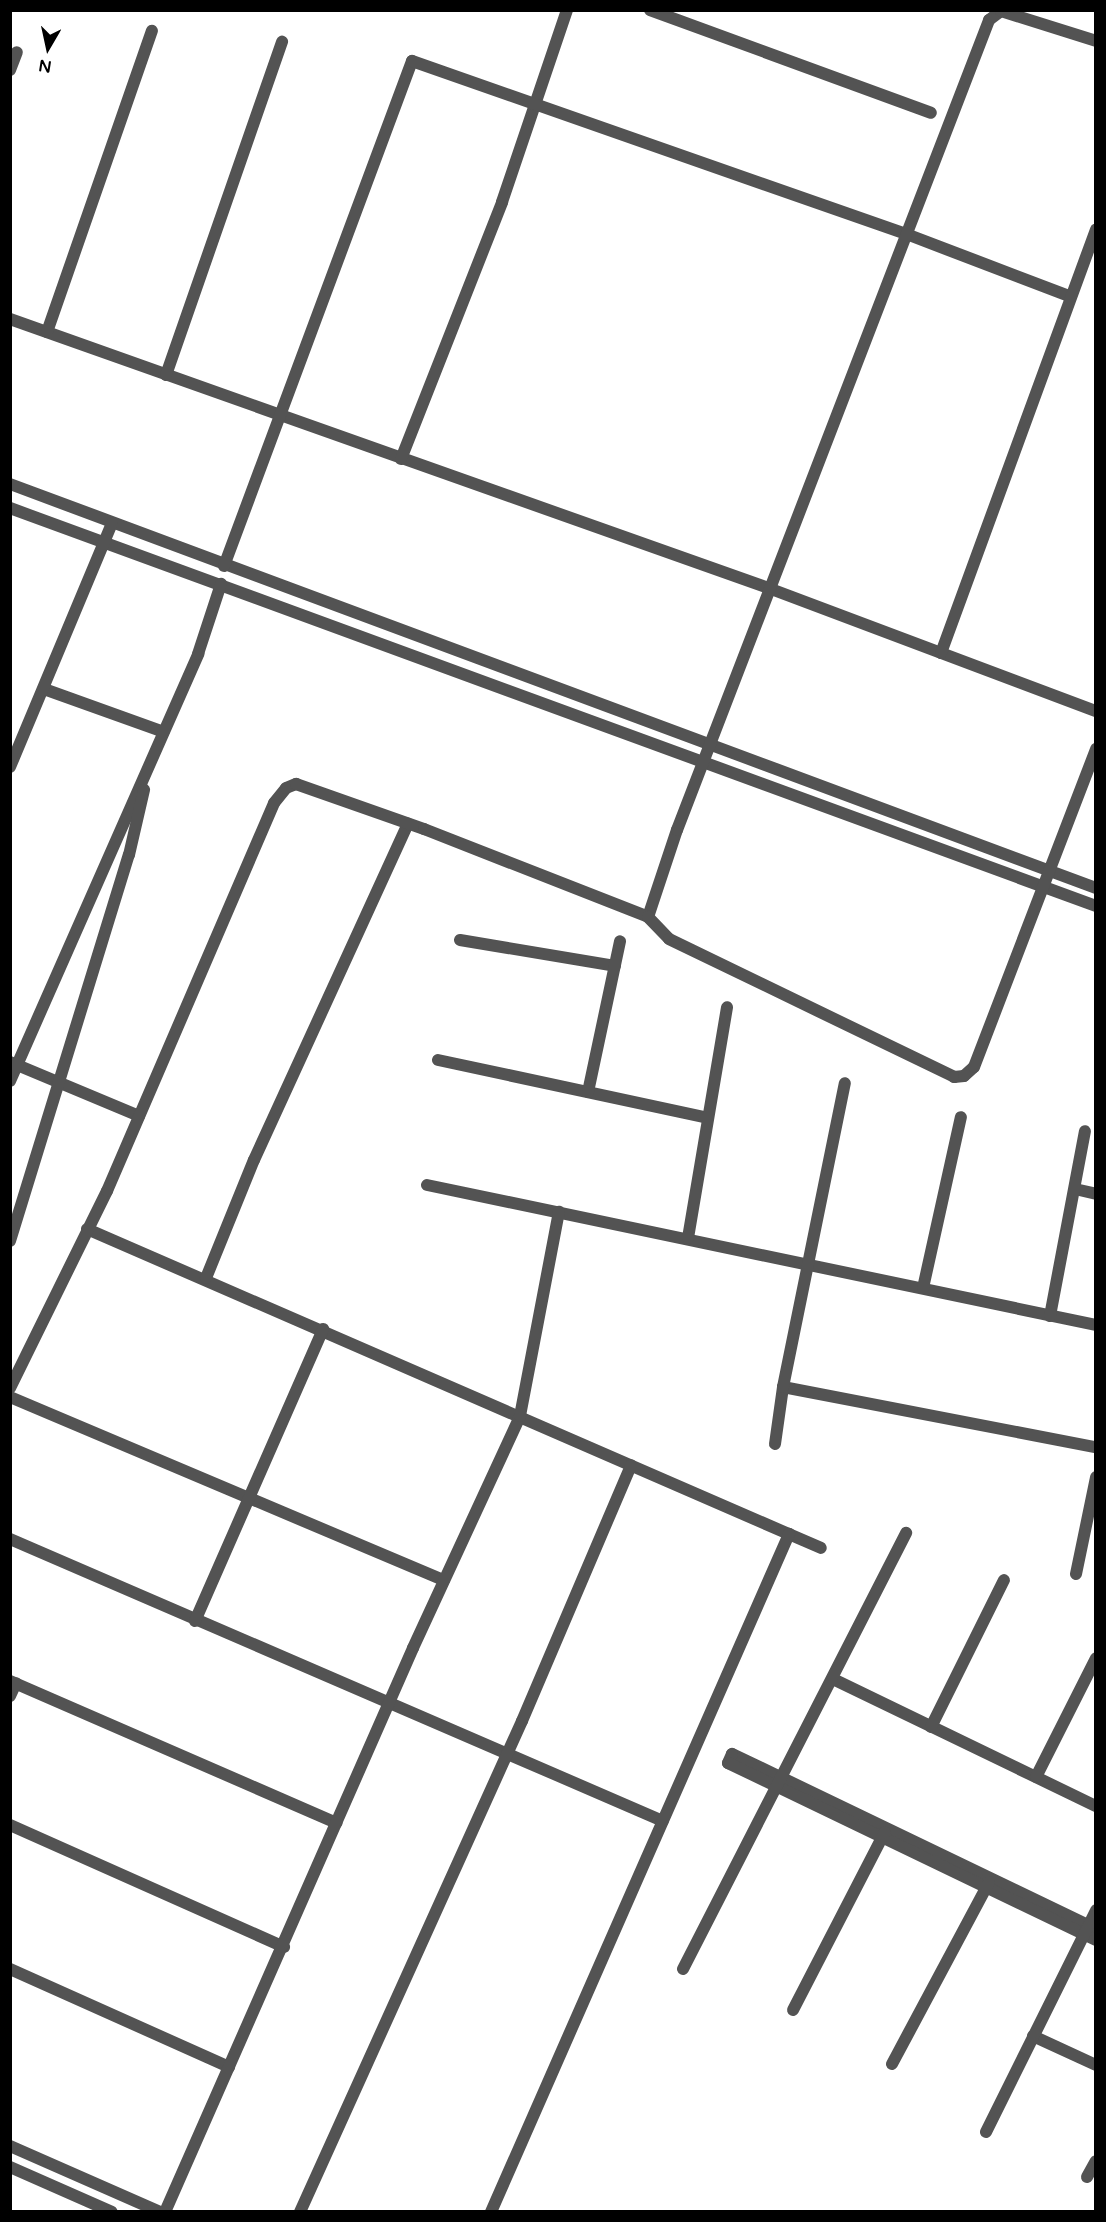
<!DOCTYPE html>
<html>
<head>
<meta charset="utf-8">
<style>
	body { margin:0 }
	#map { position:relative; width:1106px; height:2222px; overflow:hidden; background:#fff; font-family:"Varela Round",sans-serif }
	div>[style] { position:absolute }
	[style*='--x'] { left:calc(var(--x)*1px); top:calc(var(--y)*1px); width:calc(var(--w)*1px); rotate:calc(var(--a)*1deg) }
	.street>* { height:12px; margin:-6px; padding:0 6px; transform-origin:6px; border-radius:6px; background:#535353 }
	span { translate:-50% -50%; white-space:nowrap; text-align:center; line-height:1.15; -webkit-text-stroke:4.5px #fff; paint-order:stroke }
	.frame { position:absolute; inset:0; border:12px solid #000; pointer-events:none }
	.north { position:absolute; left:18px; top:18px; width:60px; height:60px; -webkit-text-stroke:4px #fff; paint-order:stroke; rotate:189deg; font-size:16px; font-weight:700; line-height:24px; text-align:center; color:#000 }
	.north::after { content:''; display:block; margin:auto; width:21px; height:27px; background:#000; clip-path:polygon(50% 0,100% 100%,50% 72%,0 100%) }
</style>
</head>
<body>
<div id="map">
	<div class="street">
		<div style="--x:650;--y:10;--w:299;--a:20.1"></div>
		<div style="--x:10;--y:70;--w:19;--a:-69"></div>
		<div style="--x:10;--y:319;--w:807;--a:19.53"></div>
		<div style="--x:771;--y:589;--w:347;--a:20.6"></div>
		<div style="--x:47;--y:332;--w:319;--a:-70.8"></div>
		<div style="--x:166;--y:375;--w:353;--a:-70.8"></div>
		<div style="--x:401;--y:459;--w:276;--a:-68.5"></div>
		<div style="--x:502;--y:202;--w:203;--a:-71.3"></div>
		<div style="--x:10;--y:484;--w:1159;--a:20.41"></div>
		<div style="--x:10;--y:508;--w:1157;--a:20.13"></div>
		<div style="--x:224;--y:566;--w:539;--a:-69.58"></div>
		<div style="--x:412;--y:61;--w:527;--a:19.3"></div>
		<div style="--x:909;--y:235;--w:173;--a:20.9"></div>
		<div style="--x:941;--y:653;--w:451;--a:-69.9"></div>
		<div style="--x:44;--y:689;--w:127;--a:19.7"></div>
		<div style="--x:10;--y:767;--w:264;--a:-67.3"></div>
		<div style="--x:648;--y:917;--w:92;--a:-71.6"></div>
		<div style="--x:677;--y:830;--w:868;--a:-68.93"></div>
		<div style="--x:989;--y:20;--w:15;--a:-37"></div>
		<div style="--x:1001;--y:11;--w:100;--a:17.5"></div>
		<div style="--x:460;--y:940;--w:157;--a:9.5"></div>
		<div style="--x:438;--y:1060;--w:276;--a:12.1"></div>
		<div style="--x:10;--y:1062;--w:140;--a:22.7"></div>
		<div style="--x:10;--y:1081;--w:467;--a:-66.2"></div>
		<div style="--x:198;--y:654;--w:74;--a:-71.8"></div>
		<div style="--x:588;--y:1092;--w:154;--a:-78"></div>
		<div style="--x:427;--y:1185;--w:683;--a:11.82"></div>
		<div style="--x:1075;--y:1189;--w:22;--a:13"></div>
		<div style="--x:87;--y:1229;--w:800;--a:23.49"></div>
		<div style="--x:688;--y:1238;--w:234;--a:-80.4"></div>
		<div style="--x:10;--y:1241;--w:404;--a:-72.9"></div>
		<div style="--x:129;--y:855;--w:67;--a:-77"></div>
		<div style="--x:206;--y:1278;--w:127;--a:-67.9"></div>
		<div style="--x:254;--y:1160;--w:370;--a:-65.4"></div>
		<div style="--x:923;--y:1288;--w:175;--a:-77.5"></div>
		<div style="--x:1050;--y:1316;--w:188;--a:-79.3"></div>
		<div style="--x:783;--y:1387;--w:319;--a:10.9"></div>
		<div style="--x:10;--y:1388;--w:220;--a:-63.8"></div>
		<div style="--x:107;--y:1191;--w:422;--a:-66.7"></div>
		<div style="--x:274;--y:803;--w:19;--a:-51"></div>
		<div style="--x:286;--y:788;--w:11;--a:-22"></div>
		<div style="--x:296;--y:784;--w:136;--a:19.4"></div>
		<div style="--x:424;--y:829;--w:241;--a:21.4"></div>
		<div style="--x:648;--y:917;--w:30;--a:46"></div>
		<div style="--x:669;--y:939;--w:317;--a:25.8"></div>
		<div style="--x:954;--y:1077;--w:10;--a:-6"></div>
		<div style="--x:964;--y:1076;--w:13;--a:-42"></div>
		<div style="--x:974;--y:1067;--w:341;--a:-69"></div>
		<div style="--x:10;--y:1397;--w:471;--a:22.9"></div>
		<div style="--x:775;--y:1444;--w:58;--a:-82"></div>
		<div style="--x:783;--y:1387;--w:310;--a:-78.5"></div>
		<div style="--x:10;--y:1539;--w:711;--a:23.36"></div>
		<div style="--x:1076;--y:1574;--w:99;--a:-78.3"></div>
		<div style="--x:195;--y:1621;--w:319;--a:-66.3"></div>
		<div style="--x:833;--y:1679;--w:292;--a:25.8"></div>
		<div style="--x:10;--y:1681;--w:356;--a:23.5"></div>
		<div style="--x:10;--y:1696;--w:14;--a:-65"></div>
		<div style="--x:931;--y:1727;--w:164;--a:-63.6"></div>
		<div style="--x:1036;--y:1777;--w:133;--a:-63.2"></div>
		<div style="--x:10;--y:1825;--w:300;--a:24"></div>
		<div style="--x:1096;--y:1929;--w:404;--a:-154.3"></div>
		<div style="--x:732;--y:1754;--w:10;--a:114"></div>
		<div style="--x:728;--y:1763;--w:408;--a:25.7"></div>
		<div style="--x:10;--y:1969;--w:240;--a:24.1"></div>
		<div style="--x:683;--y:1969;--w:490;--a:-62.9"></div>
		<div style="--x:793;--y:2010;--w:200;--a:-62.7"></div>
		<div style="--x:1033;--y:2036;--w:69;--a:24.7"></div>
		<div style="--x:892;--y:2064;--w:206;--a:-61.9"></div>
		<div style="--x:986;--y:2132;--w:248;--a:-63.6"></div>
		<div style="--x:10;--y:2146;--w:164;--a:23.7"></div>
		<div style="--x:10;--y:2167;--w:111;--a:23.8"></div>
		<div style="--x:1087;--y:2177;--w:18;--a:-61"></div>
		<div style="--x:165;--y:2212;--w:616;--a:-66.26"></div>
		<div style="--x:413;--y:1648;--w:255;--a:-65.2"></div>
		<div style="--x:520;--y:1416;--w:208;--a:-79.2"></div>
		<div style="--x:300;--y:2212;--w:539;--a:-65.67"></div>
		<div style="--x:522;--y:1721;--w:278;--a:-66.9"></div>
		<div style="--x:491;--y:2212;--w:741;--a:-66.27"></div>
	</div>
	<div class="frame"></div>
	<div class="north">N</div>
</div>
</body>
</html>
